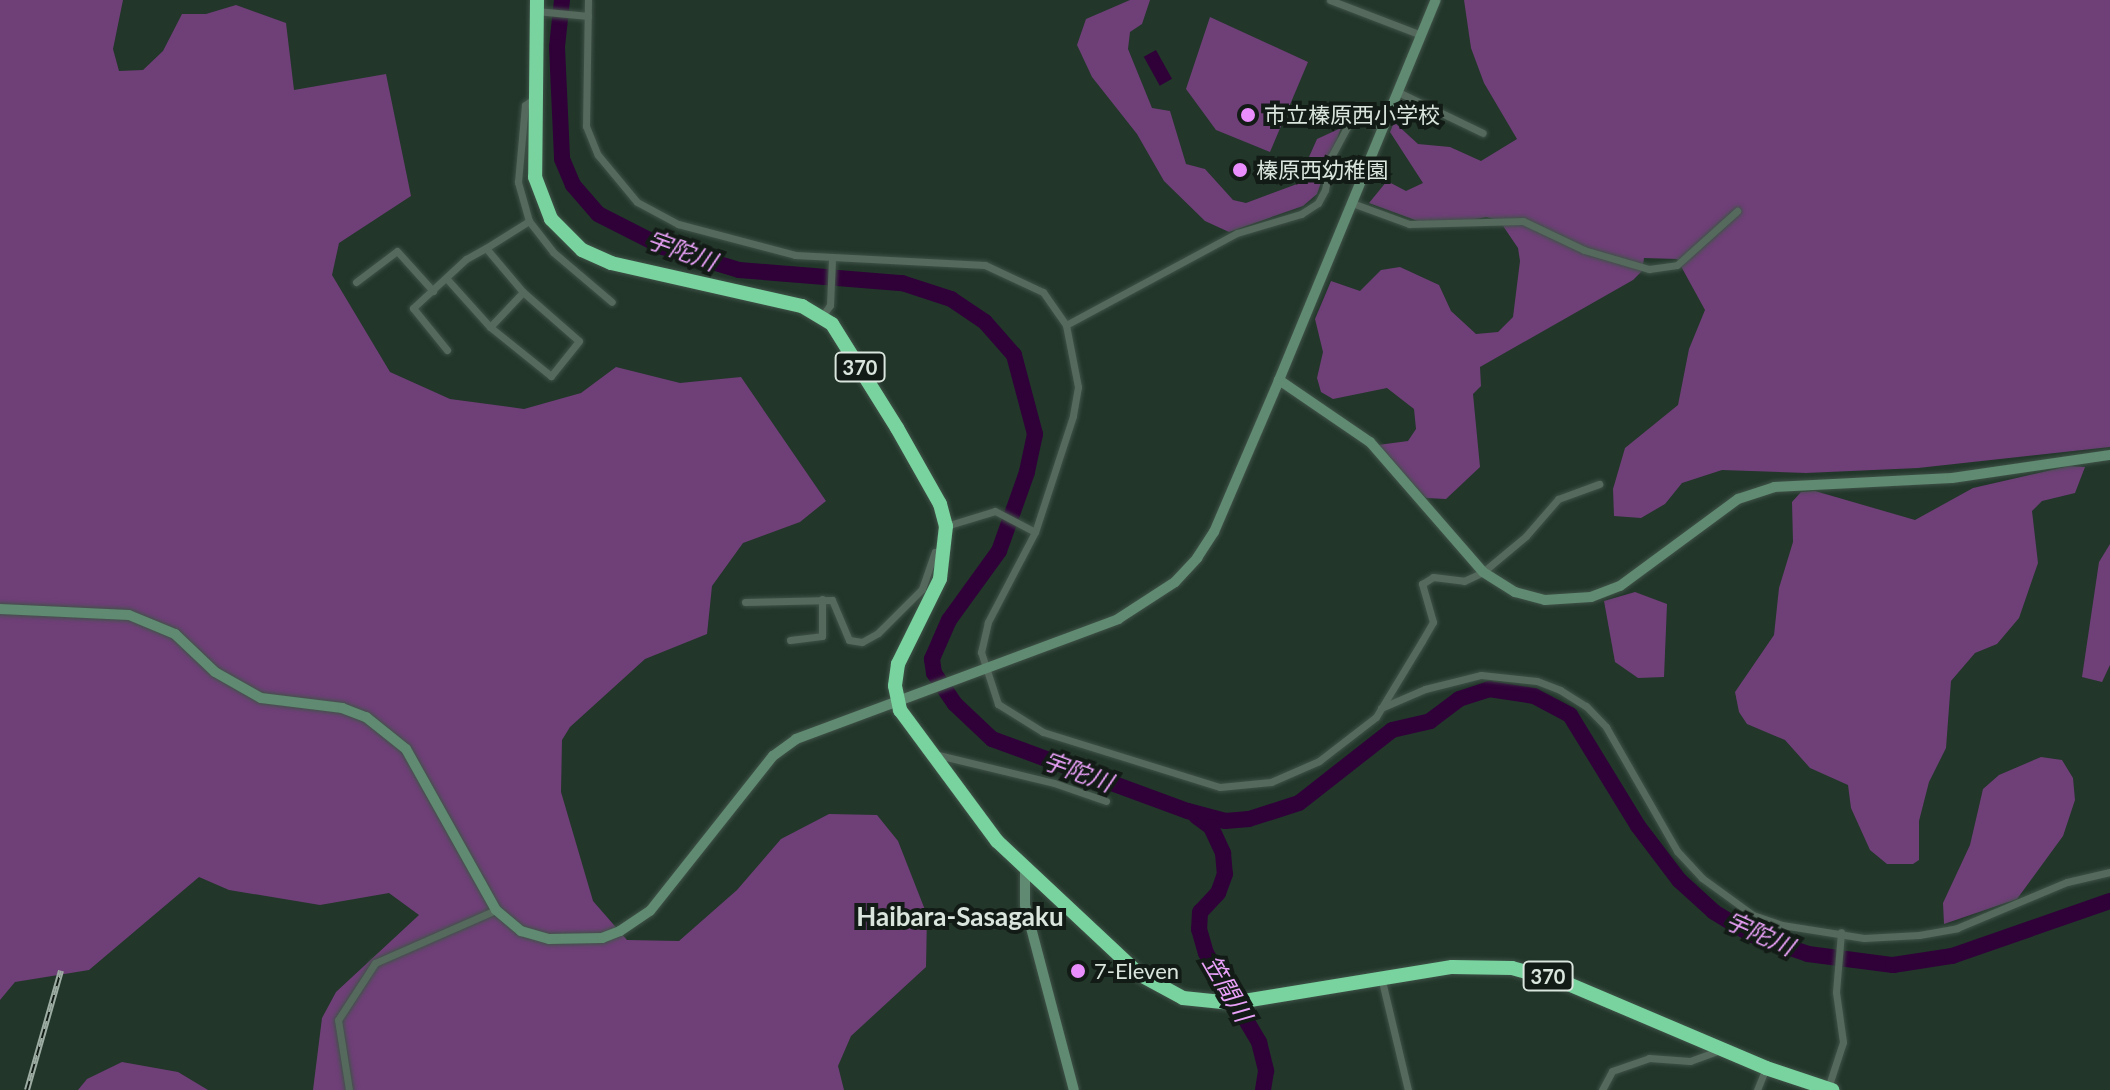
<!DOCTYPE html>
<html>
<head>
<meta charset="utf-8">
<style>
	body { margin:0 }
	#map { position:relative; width:2110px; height:1090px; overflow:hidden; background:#22362a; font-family:Lato,"Noto Sans JP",sans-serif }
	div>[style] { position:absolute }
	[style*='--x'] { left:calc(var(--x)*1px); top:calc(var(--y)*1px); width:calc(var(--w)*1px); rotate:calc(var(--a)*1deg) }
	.green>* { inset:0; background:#6f3f78 }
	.water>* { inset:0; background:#300039; transform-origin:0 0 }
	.river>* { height:16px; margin:-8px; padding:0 8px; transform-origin:8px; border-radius:8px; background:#300039 }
	.roads { filter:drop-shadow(0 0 2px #405248) drop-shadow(0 0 2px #405248) }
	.street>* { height:7px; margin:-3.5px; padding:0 3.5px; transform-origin:3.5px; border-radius:3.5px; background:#556a5d }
	.secondary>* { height:10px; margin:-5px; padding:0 5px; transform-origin:5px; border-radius:5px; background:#608a71 }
	.highway>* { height:14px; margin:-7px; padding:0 7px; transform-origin:7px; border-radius:7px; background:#79d39f }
	.rail>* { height:6px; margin-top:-3px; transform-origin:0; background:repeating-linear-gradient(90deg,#131b16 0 9px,#9eada3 0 18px); box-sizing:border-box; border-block:2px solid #9eada3 }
	.dots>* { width:22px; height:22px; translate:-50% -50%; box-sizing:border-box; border:4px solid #131b16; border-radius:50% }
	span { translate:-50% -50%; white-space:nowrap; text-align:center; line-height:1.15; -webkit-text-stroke:8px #131b16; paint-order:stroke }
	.shield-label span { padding:2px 6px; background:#131b16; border:2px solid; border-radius:6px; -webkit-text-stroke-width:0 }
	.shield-label { font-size:20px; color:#d9e5dd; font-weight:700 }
	.poi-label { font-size:22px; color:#d9e5dd }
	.left { translate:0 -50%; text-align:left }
	.water-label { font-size:24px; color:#eaa1f9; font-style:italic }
	.quarter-label { font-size:26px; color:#d9e5dd; font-weight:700 }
</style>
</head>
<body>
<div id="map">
	<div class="green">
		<div style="clip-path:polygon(0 0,123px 0,113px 49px,119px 71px,143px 70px,163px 51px,182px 14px,206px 14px,236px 5px,286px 23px,294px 90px,386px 74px,411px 196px,339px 243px,332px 275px,390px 372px,450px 399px,524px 409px,581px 393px,616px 367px,680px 383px,741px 377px,826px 501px,800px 522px,743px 543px,712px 586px,707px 634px,645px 659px,570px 727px,562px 740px,561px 792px,593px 901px,627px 940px,679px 941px,737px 890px,781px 839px,829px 814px,877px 815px,898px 841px,927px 915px,926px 967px,851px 1036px,838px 1066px,844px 1090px,313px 1090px,322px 1018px,336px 992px,419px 915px,389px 893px,320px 905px,229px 890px,199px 877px,89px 970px,15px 982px,0 1000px)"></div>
		<div style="clip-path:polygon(1130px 0,1150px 0,1142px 24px,1130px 32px,1128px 49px,1152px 108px,1170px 111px,1186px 164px,1205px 169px,1233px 200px,1246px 203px,1297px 184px,1317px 139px,1341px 128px,1317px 194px,1303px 206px,1229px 232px,1205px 221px,1164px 181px,1137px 134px,1092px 77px,1077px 45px,1086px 19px)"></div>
		<div style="clip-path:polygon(1464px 0,2110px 0,2110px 447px,1918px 468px,1806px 473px,1722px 470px,1682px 483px,1665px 504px,1641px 518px,1614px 516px,1613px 489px,1625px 448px,1678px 405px,1689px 349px,1705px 310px,1677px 259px,1644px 258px,1642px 271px,1633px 280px,1480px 367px,1481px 386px,1473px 394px,1480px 467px,1446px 499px,1426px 498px,1378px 445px,1408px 441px,1416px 429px,1414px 409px,1387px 388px,1333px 399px,1321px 392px,1317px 378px,1323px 352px,1315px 319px,1331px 281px,1360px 291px,1381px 270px,1400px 267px,1439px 285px,1451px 311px,1476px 334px,1498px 332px,1513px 317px,1520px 261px,1518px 248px,1499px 220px,1486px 217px,1434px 227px,1369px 203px,1387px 181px,1406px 191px,1423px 183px,1390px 132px,1394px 122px,1418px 144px,1450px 147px,1481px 161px,1517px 139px,1484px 83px,1471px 48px)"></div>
		<div style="clip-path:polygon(1210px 17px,1308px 62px,1270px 152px,1216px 130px,1186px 89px)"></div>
		<div style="clip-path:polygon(2069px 466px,2085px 467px,2075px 493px,2042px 501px,2032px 511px,2038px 563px,2019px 618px,1997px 644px,1975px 653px,1951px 681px,1946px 748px,1929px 782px,1919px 821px,1919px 860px,1913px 864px,1887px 864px,1870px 850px,1851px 808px,1848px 785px,1810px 768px,1785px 740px,1747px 724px,1739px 712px,1735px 692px,1774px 635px,1779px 588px,1793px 542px,1792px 502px,1801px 492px,1815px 491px,1915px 520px,1973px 488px)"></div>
		<div style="clip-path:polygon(2110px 544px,2110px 665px,2102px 682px,2082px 677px,2099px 562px)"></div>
		<div style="clip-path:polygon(1635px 592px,1667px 604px,1664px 677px,1638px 678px,1615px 662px,1604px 601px)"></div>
		<div style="clip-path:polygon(2041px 757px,2062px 760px,2073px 778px,2075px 800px,2063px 836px,2017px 899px,1944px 924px,1943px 903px,1970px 845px,1983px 789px,1999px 775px)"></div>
		<div style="clip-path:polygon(122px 1062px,178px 1072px,208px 1090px,78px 1090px,87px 1079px)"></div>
	</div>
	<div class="water">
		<div style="left:1156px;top:50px;width:33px;height:14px;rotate:61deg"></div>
	</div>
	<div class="river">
		<div style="--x:562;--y:0;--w:47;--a:96.1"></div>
		<div style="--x:557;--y:47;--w:112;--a:87.4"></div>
		<div style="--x:562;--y:159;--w:28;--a:67"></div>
		<div style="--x:573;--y:185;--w:38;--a:49"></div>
		<div style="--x:598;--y:214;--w:73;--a:26.9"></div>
		<div style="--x:663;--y:247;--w:79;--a:16.8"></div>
		<div style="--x:739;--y:270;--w:164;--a:4.6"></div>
		<div style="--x:902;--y:283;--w:52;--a:18.1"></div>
		<div style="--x:951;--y:299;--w:41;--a:34.1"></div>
		<div style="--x:985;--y:322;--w:44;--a:48.7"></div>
		<div style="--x:1014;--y:355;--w:82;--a:75.1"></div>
		<div style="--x:1035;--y:434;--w:39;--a:102"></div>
		<div style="--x:1027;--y:472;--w:84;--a:109.5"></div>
		<div style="--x:999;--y:551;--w:85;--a:125.9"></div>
		<div style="--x:949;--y:620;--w:43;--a:113.6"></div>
		<div style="--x:932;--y:659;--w:14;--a:82"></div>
		<div style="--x:934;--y:673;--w:37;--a:56"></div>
		<div style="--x:955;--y:704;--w:51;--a:43.4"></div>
		<div style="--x:992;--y:739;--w:209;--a:20.2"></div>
		<div style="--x:1188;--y:811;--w:38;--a:15"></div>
		<div style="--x:1225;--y:821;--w:24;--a:-5"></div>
		<div style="--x:1249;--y:819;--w:52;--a:-17.7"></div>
		<div style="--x:1299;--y:803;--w:118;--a:-38.1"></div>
		<div style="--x:1392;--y:730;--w:39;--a:-13"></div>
		<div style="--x:1430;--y:721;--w:36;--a:-37"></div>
		<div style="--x:1459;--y:699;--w:32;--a:-18"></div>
		<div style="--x:1489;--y:689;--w:46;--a:8.8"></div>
		<div style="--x:1534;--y:696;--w:41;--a:27.8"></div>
		<div style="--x:1570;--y:715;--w:130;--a:58.5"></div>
		<div style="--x:1638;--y:826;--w:68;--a:52.8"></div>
		<div style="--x:1679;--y:880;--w:47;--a:42.4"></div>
		<div style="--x:1714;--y:912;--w:44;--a:31.2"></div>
		<div style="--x:1752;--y:935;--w:59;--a:18.7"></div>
		<div style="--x:1808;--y:954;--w:86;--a:7.4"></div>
		<div style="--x:1893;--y:965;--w:60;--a:-8.7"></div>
		<div style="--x:1952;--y:956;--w:167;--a:-19.2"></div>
		<div style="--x:1196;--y:816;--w:19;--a:36"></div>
		<div style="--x:1211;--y:827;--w:29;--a:65"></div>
		<div style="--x:1223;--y:853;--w:21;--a:85"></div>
		<div style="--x:1225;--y:874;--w:20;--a:110"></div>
		<div style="--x:1218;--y:893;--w:26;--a:133"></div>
		<div style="--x:1200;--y:912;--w:17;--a:93"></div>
		<div style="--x:1199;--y:929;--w:25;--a:74"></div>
		<div style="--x:1206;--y:953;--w:104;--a:59.2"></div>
		<div style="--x:1259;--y:1042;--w:30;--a:76"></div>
		<div style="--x:1266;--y:1071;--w:19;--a:99"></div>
	</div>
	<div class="roads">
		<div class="street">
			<div style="--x:588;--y:0;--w:126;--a:90.9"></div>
			<div style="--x:586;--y:126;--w:31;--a:68"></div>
			<div style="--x:598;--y:155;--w:61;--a:50.3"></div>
			<div style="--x:637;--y:202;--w:47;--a:28.2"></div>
			<div style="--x:678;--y:224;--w:121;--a:14.8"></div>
			<div style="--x:795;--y:255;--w:190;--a:3"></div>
			<div style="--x:985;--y:265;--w:64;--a:25"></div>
			<div style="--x:1043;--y:292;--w:40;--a:55.1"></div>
			<div style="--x:1066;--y:325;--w:63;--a:79"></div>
			<div style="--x:1078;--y:387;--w:29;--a:100"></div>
			<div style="--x:1073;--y:416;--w:122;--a:108.1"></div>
			<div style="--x:1035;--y:532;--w:102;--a:117.6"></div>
			<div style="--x:988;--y:622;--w:31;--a:103"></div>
			<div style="--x:981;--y:652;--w:55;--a:71.9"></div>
			<div style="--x:998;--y:704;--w:53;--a:31.9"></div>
			<div style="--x:1043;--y:732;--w:185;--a:17.3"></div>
			<div style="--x:1220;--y:787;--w:51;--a:-5.6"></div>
			<div style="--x:1271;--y:782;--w:52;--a:-23.6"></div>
			<div style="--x:1319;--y:761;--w:72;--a:-37.7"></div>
			<div style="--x:1376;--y:717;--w:89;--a:-58.8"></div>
			<div style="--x:1422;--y:641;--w:22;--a:-60"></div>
			<div style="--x:1433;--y:622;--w:40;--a:-106"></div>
			<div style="--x:1422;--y:584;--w:13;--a:-32"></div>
			<div style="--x:1433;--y:577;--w:31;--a:7"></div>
			<div style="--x:1464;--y:581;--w:21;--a:-25"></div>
			<div style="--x:1483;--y:572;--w:56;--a:-39.9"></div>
			<div style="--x:1526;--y:536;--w:49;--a:-49.1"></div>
			<div style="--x:1558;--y:499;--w:44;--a:-20.1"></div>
			<div style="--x:1330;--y:0;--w:97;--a:21"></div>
			<div style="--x:537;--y:11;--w:51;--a:5.6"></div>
			<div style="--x:1398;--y:92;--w:94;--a:25.8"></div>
			<div style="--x:1352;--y:203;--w:61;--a:20.2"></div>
			<div style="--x:1409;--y:224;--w:114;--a:-1.5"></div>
			<div style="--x:1523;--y:221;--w:68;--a:25.4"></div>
			<div style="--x:1584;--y:250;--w:68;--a:16.3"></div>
			<div style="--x:1649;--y:269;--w:28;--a:-8"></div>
			<div style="--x:1677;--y:265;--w:81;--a:-42"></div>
			<div style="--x:529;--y:221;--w:39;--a:52"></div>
			<div style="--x:553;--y:252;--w:77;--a:40.3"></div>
			<div style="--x:447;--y:279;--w:64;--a:48.1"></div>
			<div style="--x:356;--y:282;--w:51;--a:-37.1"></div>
			<div style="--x:397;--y:251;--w:54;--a:48"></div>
			<div style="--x:523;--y:292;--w:74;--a:41.2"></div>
			<div style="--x:579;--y:341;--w:45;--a:128.7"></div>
			<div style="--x:551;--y:376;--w:78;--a:-141.2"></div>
			<div style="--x:490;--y:327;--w:48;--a:-46.7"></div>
			<div style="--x:523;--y:292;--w:57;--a:-130.1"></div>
			<div style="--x:486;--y:248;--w:51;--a:-32.1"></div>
			<div style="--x:529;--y:221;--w:41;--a:-105.8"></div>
			<div style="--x:518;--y:182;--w:77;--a:-84.8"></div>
			<div style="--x:525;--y:105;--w:12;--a:-35"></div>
			<div style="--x:823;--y:315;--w:12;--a:-55"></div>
			<div style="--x:830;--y:305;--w:45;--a:-87.5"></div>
			<div style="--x:1066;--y:325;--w:194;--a:-28.3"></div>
			<div style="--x:1237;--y:233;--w:67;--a:-16.5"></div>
			<div style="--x:1301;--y:214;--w:20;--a:-33"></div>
			<div style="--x:1318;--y:203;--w:15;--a:-62"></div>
			<div style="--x:1325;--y:190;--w:34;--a:-80"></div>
			<div style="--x:1331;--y:157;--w:47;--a:-61.8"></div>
			<div style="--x:1353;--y:116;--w:32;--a:20"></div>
			<div style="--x:447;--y:350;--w:54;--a:-129"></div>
			<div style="--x:413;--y:308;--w:72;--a:-42.8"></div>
			<div style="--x:466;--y:259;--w:23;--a:-29"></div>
			<div style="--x:946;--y:526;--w:51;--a:-17"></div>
			<div style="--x:995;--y:511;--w:45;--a:27.7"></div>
			<div style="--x:745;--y:602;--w:87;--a:-1.3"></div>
			<div style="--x:832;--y:600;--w:43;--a:67"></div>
			<div style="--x:849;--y:640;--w:13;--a:9"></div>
			<div style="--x:862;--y:642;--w:18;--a:-29"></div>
			<div style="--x:878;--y:633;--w:62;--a:-45"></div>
			<div style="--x:922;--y:589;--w:39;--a:-71"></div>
			<div style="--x:935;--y:552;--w:8;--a:-7"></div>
			<div style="--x:790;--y:640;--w:32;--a:-7"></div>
			<div style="--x:822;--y:636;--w:37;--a:-90"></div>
			<div style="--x:1381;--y:708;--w:48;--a:-23.4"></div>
			<div style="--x:1425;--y:689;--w:58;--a:-14"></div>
			<div style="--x:1481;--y:675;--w:56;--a:6.1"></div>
			<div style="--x:1537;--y:681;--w:25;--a:21"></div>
			<div style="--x:1560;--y:690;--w:31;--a:32"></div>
			<div style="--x:1586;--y:706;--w:29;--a:46"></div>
			<div style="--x:1606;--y:727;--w:143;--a:60.2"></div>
			<div style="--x:1677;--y:851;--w:37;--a:47"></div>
			<div style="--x:1702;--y:878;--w:63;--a:36"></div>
			<div style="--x:1753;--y:915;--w:31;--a:19"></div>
			<div style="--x:1782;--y:925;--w:83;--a:9"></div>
			<div style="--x:1864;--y:938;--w:55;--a:-3.1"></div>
			<div style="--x:1919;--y:935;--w:39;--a:-10"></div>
			<div style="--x:1957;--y:928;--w:119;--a:-22.7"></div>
			<div style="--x:2067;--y:882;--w:44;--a:-13.1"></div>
			<div style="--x:934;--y:754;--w:123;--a:13.6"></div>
			<div style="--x:1054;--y:783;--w:55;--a:19.1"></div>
			<div style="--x:1382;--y:981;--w:112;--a:76.6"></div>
			<div style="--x:1828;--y:1088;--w:48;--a:-71.9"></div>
			<div style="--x:1843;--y:1042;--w:50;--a:-98"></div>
			<div style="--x:1836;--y:992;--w:60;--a:-85.2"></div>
			<div style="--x:349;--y:1090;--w:71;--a:-98.9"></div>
			<div style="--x:338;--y:1020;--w:68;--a:-57"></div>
			<div style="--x:375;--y:963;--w:132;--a:-23.7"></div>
			<div style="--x:1602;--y:1090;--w:21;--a:-62"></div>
			<div style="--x:1612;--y:1071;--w:39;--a:-19"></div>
			<div style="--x:1649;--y:1058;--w:41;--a:4.2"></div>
			<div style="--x:1690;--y:1061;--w:30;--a:-20"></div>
			<div style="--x:1757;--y:1090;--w:24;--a:-68"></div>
		</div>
		<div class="secondary">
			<div style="--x:1279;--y:380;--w:110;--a:34.3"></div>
			<div style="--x:1370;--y:442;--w:172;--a:49"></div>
			<div style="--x:1483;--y:572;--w:38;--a:32"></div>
			<div style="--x:1515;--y:592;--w:31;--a:15"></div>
			<div style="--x:1545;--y:600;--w:46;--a:-3.7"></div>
			<div style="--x:1591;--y:597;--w:31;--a:-21"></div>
			<div style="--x:1620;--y:586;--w:147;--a:-36.4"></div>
			<div style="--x:1738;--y:499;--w:38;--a:-18"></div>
			<div style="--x:1774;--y:487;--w:178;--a:-2.9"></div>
			<div style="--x:1952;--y:478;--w:160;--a:-8.3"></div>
			<div style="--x:0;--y:609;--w:129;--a:2.7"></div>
			<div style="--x:129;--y:615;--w:50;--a:22.4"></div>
			<div style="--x:175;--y:634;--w:55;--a:43.5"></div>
			<div style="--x:215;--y:672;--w:53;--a:29.5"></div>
			<div style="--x:261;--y:698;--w:82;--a:7"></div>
			<div style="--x:342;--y:708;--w:26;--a:21"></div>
			<div style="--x:366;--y:717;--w:51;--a:38.7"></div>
			<div style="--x:406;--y:749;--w:184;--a:60.8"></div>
			<div style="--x:496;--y:910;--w:33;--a:40"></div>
			<div style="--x:521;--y:931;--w:29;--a:16"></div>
			<div style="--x:549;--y:939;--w:53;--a:-1.1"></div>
			<div style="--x:602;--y:938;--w:19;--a:-21"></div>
			<div style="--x:620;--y:931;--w:36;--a:-34"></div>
			<div style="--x:650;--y:911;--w:198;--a:-51.6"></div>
			<div style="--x:773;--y:756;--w:29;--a:-36"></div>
			<div style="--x:796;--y:739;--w:344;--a:-20.4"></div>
			<div style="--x:1118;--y:619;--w:68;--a:-33"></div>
			<div style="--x:1175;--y:582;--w:33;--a:-47"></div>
			<div style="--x:1197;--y:558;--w:31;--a:-57"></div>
			<div style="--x:1214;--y:532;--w:165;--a:-66.8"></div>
			<div style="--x:1279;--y:380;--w:411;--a:-67.6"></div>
			<div style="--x:1025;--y:872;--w:33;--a:90"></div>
			<div style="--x:1025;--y:905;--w:191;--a:75.2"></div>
		</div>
		<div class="highway">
			<div style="--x:537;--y:0;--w:177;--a:90.6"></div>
			<div style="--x:535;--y:177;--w:45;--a:69.1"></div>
			<div style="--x:551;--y:219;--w:44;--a:45"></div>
			<div style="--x:582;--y:250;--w:32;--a:24"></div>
			<div style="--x:611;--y:263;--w:196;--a:12.7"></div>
			<div style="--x:802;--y:306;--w:35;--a:31"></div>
			<div style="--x:832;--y:324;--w:123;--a:58"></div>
			<div style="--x:897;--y:428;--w:87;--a:60.5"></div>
			<div style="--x:940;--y:504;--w:23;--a:75"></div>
			<div style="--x:946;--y:526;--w:53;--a:96.5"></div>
			<div style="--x:940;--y:579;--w:95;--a:116.3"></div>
			<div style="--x:898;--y:664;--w:22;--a:98"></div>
			<div style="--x:895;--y:686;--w:25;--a:78"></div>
			<div style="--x:900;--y:710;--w:163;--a:53.5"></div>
			<div style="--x:997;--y:841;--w:195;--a:43.1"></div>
			<div style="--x:1139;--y:974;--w:50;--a:28.6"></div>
			<div style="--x:1183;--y:998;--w:49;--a:5.8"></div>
			<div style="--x:1232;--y:1003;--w:223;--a:-9.3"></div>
			<div style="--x:1452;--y:967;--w:60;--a:1"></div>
			<div style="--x:1512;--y:968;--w:56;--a:15.5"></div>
			<div style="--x:1566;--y:983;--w:217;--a:23"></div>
			<div style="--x:1766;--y:1068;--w:70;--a:18.4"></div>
		</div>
	</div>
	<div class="rail">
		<div style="--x:27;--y:1090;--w:124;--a:-74.1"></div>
	</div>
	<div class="dots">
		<div style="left:1248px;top:115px;background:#ea8dfd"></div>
		<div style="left:1240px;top:170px;background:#ea8dfd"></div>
		<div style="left:1078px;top:971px;background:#ea8dfd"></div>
	</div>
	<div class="shield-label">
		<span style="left:860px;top:367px">370</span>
		<span style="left:1548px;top:976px">370</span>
	</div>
	<div class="poi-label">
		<span class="left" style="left:1264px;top:115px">市立榛原西小学校</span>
		<span class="left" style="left:1256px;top:170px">榛原西幼稚園</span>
		<span class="left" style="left:1094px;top:971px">7-Eleven</span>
	</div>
	<div class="water-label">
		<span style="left:682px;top:250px;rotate:20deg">宇陀川</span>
		<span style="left:1078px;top:771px;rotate:20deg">宇陀川</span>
		<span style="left:1760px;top:933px;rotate:24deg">宇陀川</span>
		<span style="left:1228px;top:988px;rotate:60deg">笠間川</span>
	</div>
	<div class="quarter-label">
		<span style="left:960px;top:917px">Haibara-Sasagaku</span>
	</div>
</div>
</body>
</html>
